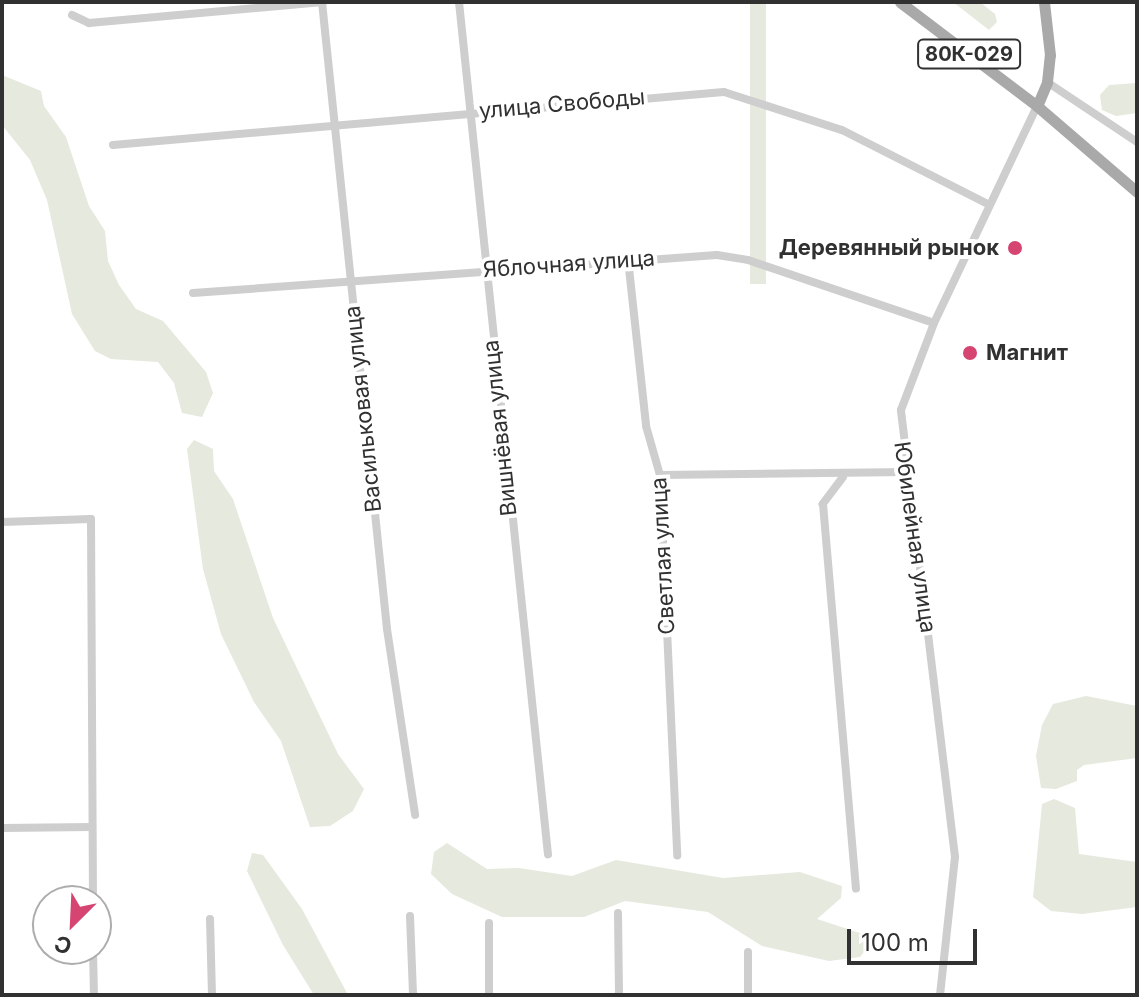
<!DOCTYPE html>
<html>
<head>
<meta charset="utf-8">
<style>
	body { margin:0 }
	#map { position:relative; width:1139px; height:997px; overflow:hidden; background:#fff; font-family:Inter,sans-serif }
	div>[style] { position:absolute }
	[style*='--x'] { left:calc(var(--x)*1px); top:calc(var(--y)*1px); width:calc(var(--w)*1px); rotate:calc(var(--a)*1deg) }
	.green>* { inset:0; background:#e6e9dd; transform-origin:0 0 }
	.minor>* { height:8px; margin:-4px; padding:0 4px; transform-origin:4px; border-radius:4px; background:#cecece }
	.major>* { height:11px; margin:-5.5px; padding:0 5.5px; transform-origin:5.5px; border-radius:5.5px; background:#a9a9a9 }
	.dots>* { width:22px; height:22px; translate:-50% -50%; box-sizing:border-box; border:4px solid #fff; border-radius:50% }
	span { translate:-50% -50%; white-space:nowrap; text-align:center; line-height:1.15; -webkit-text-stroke:8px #fff; paint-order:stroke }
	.shield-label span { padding:2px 6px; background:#fff; border:2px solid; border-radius:6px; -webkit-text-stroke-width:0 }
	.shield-label { font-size:20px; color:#313131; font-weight:700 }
	.street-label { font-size:22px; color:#313131 }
	.poi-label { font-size:22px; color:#313131; font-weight:700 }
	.right { translate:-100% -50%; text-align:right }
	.left { translate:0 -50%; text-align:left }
	.frame { position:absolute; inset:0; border:4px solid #313131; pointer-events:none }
	.north { position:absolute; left:32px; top:885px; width:80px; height:80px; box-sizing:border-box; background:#fff; border:2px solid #adadad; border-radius:50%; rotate:204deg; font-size:22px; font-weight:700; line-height:32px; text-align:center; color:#313131 }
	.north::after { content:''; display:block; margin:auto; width:28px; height:36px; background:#d64472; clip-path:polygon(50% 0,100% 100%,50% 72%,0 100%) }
	.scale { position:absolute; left:847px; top:929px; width:130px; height:36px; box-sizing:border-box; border:4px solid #313131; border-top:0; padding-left:10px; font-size:24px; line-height:28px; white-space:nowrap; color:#313131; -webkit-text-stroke:6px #fff; paint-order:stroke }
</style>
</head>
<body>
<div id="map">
	<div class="green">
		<div style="left:750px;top:2px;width:16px;height:282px"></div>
		<div style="clip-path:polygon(953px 2px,980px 2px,995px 14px,997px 22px,989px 30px)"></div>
		<div style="clip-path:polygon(2px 75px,41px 91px,44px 106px,66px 137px,89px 206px,105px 231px,108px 261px,119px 285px,136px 309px,163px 321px,206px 372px,213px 393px,202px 417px,182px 413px,174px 383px,158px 362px,111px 359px,95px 351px,72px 314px,47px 200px,30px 160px,2px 125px)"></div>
		<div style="clip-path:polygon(1137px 83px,1137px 113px,1116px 116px,1102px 110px,1100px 95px,1109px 85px)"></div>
		<div style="clip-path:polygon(194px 440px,213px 449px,214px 471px,233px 499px,273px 618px,338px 754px,364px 789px,353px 811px,330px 826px,310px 827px,281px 741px,254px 702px,221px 634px,203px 569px,187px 449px)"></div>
		<div style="clip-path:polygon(1086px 696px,1137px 706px,1137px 758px,1084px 765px,1077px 770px,1077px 781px,1056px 789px,1041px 788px,1036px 756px,1042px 725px,1053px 704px)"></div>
		<div style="clip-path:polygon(1054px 799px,1075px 808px,1079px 854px,1137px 862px,1137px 907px,1082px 914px,1051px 911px,1033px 897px,1042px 804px)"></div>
		<div style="clip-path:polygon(447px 843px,487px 869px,519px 868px,572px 876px,616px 860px,723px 878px,800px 872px,842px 886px,841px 898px,817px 919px,875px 938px,860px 957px,829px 961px,762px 946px,708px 912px,625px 901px,584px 917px,502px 917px,452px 894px,431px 874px,434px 852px)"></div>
		<div style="clip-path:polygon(252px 853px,263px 855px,302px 909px,348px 995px,314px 995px,283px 945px,247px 871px)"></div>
	</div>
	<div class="minor">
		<div style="--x:322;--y:2;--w:630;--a:84.08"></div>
		<div style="--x:387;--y:629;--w:188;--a:81.4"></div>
		<div style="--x:459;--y:2;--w:857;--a:84.04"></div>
		<div style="--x:72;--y:15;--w:19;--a:25"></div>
		<div style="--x:89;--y:23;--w:235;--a:-5.1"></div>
		<div style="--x:1047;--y:82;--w:108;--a:33.7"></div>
		<div style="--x:113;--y:145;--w:613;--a:-4.96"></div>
		<div style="--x:724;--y:92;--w:124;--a:17.9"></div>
		<div style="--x:842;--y:130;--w:164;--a:26.9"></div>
		<div style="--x:628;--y:259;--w:168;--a:83.8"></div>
		<div style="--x:646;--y:426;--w:51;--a:74.1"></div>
		<div style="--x:660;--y:475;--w:381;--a:87.4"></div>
		<div style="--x:193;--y:293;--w:525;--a:-4.15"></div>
		<div style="--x:717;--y:255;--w:31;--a:9"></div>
		<div style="--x:748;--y:260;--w:196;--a:18.7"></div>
		<div style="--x:660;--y:475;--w:247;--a:-0.7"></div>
		<div style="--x:843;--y:477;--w:34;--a:127"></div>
		<div style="--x:823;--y:504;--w:386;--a:85.1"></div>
		<div style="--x:2;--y:522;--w:89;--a:-1.9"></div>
		<div style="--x:91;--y:519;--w:382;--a:89.7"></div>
		<div style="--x:2;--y:828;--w:90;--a:-0.6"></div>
		<div style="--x:618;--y:913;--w:82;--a:89.3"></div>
		<div style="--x:410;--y:916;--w:79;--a:87.8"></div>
		<div style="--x:210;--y:919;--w:76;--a:88.5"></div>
		<div style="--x:489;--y:923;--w:72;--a:90"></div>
		<div style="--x:93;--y:949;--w:46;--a:88.8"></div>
		<div style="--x:748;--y:952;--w:43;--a:90"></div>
		<div style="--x:940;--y:995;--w:139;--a:-83.8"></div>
		<div style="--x:955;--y:857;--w:450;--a:-96.9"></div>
		<div style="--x:901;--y:410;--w:93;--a:-69.2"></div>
		<div style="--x:934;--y:323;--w:240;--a:-64.6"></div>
	</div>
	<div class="major">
		<div style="--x:900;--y:2;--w:172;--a:37.2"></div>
		<div style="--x:1037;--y:106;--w:132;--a:40.7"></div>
		<div style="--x:1037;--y:106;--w:26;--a:-67"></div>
		<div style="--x:1047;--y:82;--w:27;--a:-84"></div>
		<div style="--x:1050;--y:55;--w:53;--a:-96.5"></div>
	</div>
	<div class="dots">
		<div style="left:1015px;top:248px;background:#d64472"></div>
		<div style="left:970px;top:353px;background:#d64472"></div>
	</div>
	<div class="shield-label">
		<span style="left:969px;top:54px">80К-029</span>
	</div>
	<div class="street-label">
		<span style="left:562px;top:104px;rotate:-5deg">улица Свободы</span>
		<span style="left:569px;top:264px;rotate:-4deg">Яблочная улица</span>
		<span style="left:363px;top:409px;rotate:-96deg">Васильковая улица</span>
		<span style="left:500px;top:428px;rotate:-96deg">Вишнёвая улица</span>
		<span style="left:915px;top:537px;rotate:82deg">Юбилейная улица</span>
		<span style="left:663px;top:556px;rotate:-93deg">Светлая улица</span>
	</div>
	<div class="poi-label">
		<span class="right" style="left:999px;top:248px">Деревянный рынок</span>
		<span class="left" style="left:986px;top:353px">Магнит</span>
	</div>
	<div class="frame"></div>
	<div class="north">С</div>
	<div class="scale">100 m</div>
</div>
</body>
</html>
